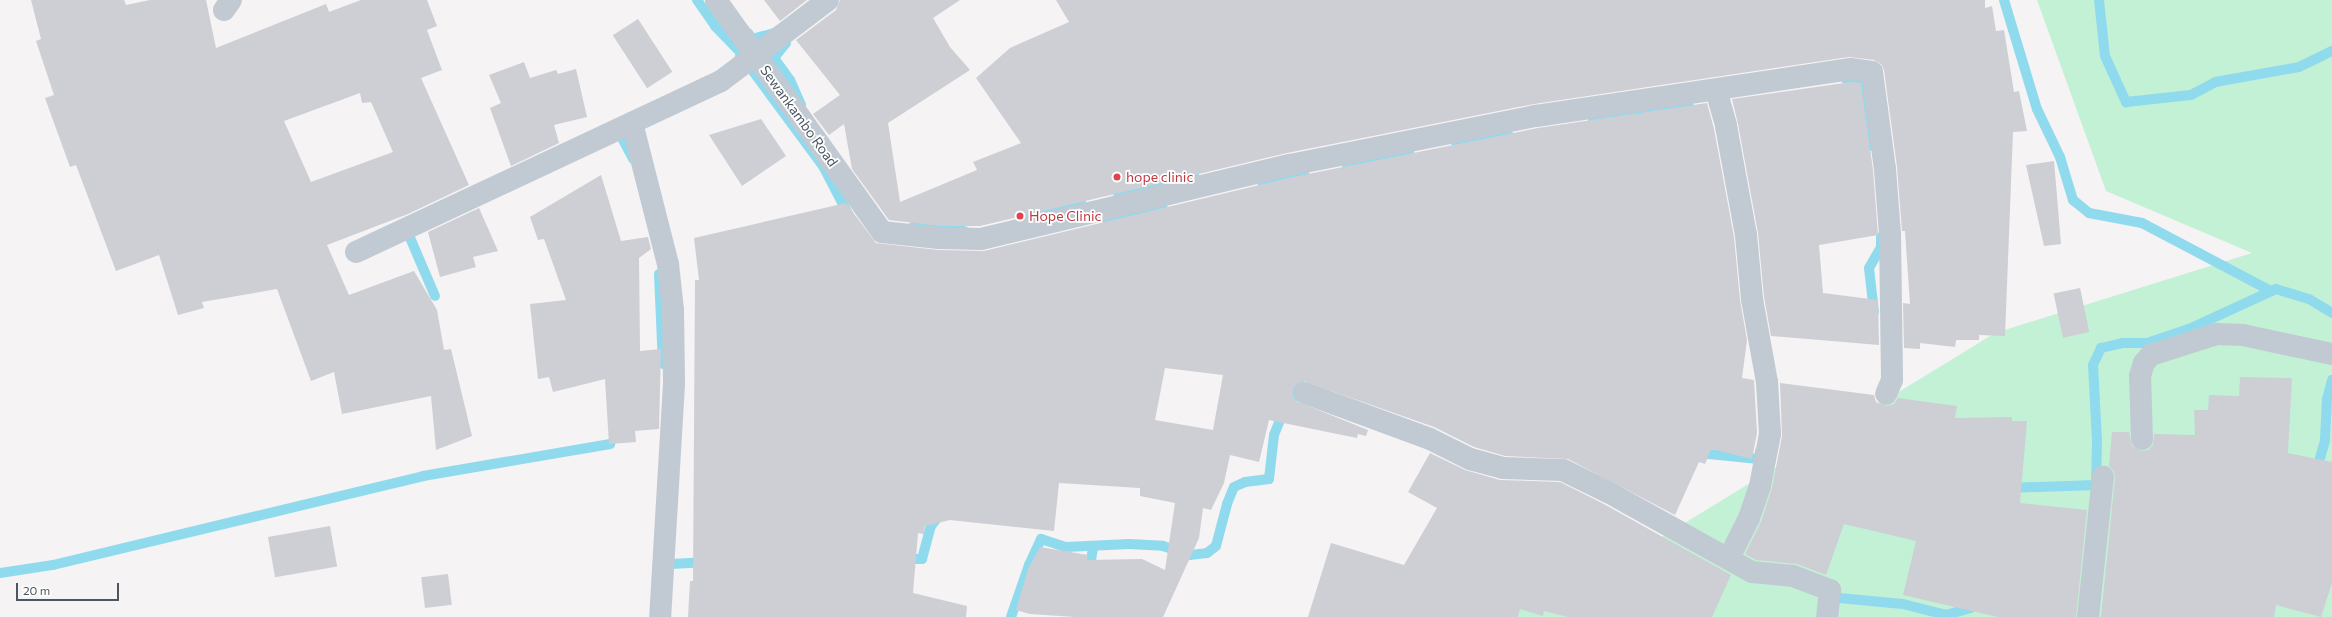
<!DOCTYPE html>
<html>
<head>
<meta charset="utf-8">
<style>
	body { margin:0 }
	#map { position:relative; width:2332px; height:617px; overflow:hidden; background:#f5f3f3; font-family:Commissioner,sans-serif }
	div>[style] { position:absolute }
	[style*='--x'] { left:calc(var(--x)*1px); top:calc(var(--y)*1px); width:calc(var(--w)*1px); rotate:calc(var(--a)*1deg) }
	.green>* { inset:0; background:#c3f1d5 }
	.stream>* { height:10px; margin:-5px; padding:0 5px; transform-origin:5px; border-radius:5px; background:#90daee }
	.building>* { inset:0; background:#cdcfd5; transform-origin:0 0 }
	.street>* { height:22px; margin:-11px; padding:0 11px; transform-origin:11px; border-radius:11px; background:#c1cad2 }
	.dots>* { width:11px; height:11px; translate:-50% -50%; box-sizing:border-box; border:2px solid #fff; border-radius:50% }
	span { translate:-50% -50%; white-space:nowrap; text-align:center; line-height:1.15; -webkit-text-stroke:3.5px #fff; paint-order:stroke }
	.street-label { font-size:14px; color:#4a5661 }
	.health-label { font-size:14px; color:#be3a42 }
	.left { translate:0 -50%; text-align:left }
	.scale { position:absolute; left:16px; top:583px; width:103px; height:18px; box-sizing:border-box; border:2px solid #4a5661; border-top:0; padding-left:5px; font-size:12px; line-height:14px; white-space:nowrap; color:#4a5661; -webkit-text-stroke:3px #fff; paint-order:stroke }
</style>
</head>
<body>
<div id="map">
	<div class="green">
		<div style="clip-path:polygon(2037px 0,2332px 0,2332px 617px,1380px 617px,1626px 559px,1995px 333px,2252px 253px,2106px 191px)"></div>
	</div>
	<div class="stream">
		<div style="--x:697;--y:0;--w:32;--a:55"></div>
		<div style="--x:715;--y:26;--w:39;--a:46"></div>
		<div style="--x:742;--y:54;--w:4;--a:124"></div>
		<div style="--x:740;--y:57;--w:18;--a:47"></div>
		<div style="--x:752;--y:70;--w:119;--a:53.5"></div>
		<div style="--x:823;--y:166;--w:56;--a:62.5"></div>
		<div style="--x:2004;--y:0;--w:114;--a:73.2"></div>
		<div style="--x:2037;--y:109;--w:53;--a:64.4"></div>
		<div style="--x:2060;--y:157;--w:45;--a:73.2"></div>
		<div style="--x:2073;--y:200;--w:21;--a:39"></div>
		<div style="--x:2089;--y:213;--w:54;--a:10.7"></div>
		<div style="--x:2142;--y:223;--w:146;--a:27.8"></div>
		<div style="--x:2099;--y:0;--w:56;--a:83.9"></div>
		<div style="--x:2105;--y:56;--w:51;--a:65.5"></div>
		<div style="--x:2126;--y:102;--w:65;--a:-6.1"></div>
		<div style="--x:2191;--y:95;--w:27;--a:-28"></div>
		<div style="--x:2215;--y:82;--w:85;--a:-10.1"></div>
		<div style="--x:2299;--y:67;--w:37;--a:-26"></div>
		<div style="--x:748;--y:33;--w:7;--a:56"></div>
		<div style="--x:752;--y:39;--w:24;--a:-15"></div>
		<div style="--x:786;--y:43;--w:19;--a:129"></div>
		<div style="--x:774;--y:58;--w:27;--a:54"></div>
		<div style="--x:790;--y:80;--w:27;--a:66"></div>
		<div style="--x:1846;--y:79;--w:12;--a:0"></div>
		<div style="--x:1858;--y:79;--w:5;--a:68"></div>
		<div style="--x:1860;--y:84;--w:63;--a:79"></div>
		<div style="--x:1593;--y:121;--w:41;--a:-15.4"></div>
		<div style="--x:1633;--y:110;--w:56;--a:-4.1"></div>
		<div style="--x:622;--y:138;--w:24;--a:62"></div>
		<div style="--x:1456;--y:143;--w:53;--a:-8.7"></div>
		<div style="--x:1347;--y:167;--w:64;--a:-13.6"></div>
		<div style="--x:1262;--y:182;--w:43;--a:-9.5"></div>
		<div style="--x:1118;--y:193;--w:79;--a:-10.9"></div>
		<div style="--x:1105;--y:218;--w:19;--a:-3"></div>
		<div style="--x:1124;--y:217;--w:40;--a:-16"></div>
		<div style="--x:1022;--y:220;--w:62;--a:-17.9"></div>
		<div style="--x:405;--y:226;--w:76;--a:66.8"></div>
		<div style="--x:913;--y:227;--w:30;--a:-6"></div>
		<div style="--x:943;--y:224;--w:24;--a:19"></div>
		<div style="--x:659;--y:274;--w:90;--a:87.5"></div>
		<div style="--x:1874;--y:312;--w:44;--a:-96.5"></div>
		<div style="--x:1869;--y:268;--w:24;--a:-60"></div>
		<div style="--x:1881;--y:247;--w:10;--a:-90"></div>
		<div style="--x:1294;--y:397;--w:21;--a:-73"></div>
		<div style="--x:1300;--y:377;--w:5;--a:-53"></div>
		<div style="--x:1697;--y:449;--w:13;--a:23"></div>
		<div style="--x:1709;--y:454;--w:50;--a:5.7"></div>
		<div style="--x:1759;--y:459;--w:8;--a:-83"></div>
		<div style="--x:2316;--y:472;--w:33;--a:-74"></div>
		<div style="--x:2325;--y:440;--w:41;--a:-87.2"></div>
		<div style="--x:2327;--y:399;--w:20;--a:-75"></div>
		<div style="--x:2008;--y:488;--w:88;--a:-2"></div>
		<div style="--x:2096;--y:485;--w:44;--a:-88.7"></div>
		<div style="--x:2097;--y:441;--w:76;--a:-93"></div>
		<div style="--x:2093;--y:365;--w:19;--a:-65"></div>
		<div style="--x:2101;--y:348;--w:22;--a:-13"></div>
		<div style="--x:2122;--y:343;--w:25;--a:0"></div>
		<div style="--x:2147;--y:343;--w:44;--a:-18.4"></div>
		<div style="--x:2189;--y:329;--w:96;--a:-24.7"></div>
		<div style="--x:2276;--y:289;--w:34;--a:17"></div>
		<div style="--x:2309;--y:299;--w:27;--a:31"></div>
		<div style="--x:902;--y:559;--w:20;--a:0"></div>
		<div style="--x:922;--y:559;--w:34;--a:-75"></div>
		<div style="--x:931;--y:526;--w:16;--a:-52"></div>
		<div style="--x:671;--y:564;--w:36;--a:-3"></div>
		<div style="--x:0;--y:573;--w:54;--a:-8.6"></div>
		<div style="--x:53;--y:565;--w:381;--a:-13.5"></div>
		<div style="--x:423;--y:476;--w:190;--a:-9.7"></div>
		<div style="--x:1089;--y:573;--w:26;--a:-81"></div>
		<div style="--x:1830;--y:591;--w:11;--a:38"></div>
		<div style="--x:1839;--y:598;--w:64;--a:5.4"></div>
		<div style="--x:1903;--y:604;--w:44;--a:14.3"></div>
		<div style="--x:1946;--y:615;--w:25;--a:-16"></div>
		<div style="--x:1970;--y:608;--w:7;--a:-34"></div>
		<div style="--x:1011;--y:617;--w:55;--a:-70.9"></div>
		<div style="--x:1029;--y:565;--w:29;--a:-65"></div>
		<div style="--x:1041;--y:539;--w:26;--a:18"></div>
		<div style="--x:1066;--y:547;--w:63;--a:-2.7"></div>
		<div style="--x:1129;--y:544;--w:34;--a:3"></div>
		<div style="--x:1163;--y:546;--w:28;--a:19"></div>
		<div style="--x:1189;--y:555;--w:18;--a:-6"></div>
		<div style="--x:1207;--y:553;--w:11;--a:-38"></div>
		<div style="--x:1216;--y:546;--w:43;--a:-75.3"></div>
		<div style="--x:1227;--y:504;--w:18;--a:-68"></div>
		<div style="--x:1234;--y:487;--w:12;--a:-24"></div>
		<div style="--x:1245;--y:482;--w:24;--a:-7"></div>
		<div style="--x:1269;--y:479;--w:44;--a:-83.5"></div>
		<div style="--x:1274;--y:435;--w:27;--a:-68"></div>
	</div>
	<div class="building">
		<div style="clip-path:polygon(evenodd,31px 0,124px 0,126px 5px,150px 0,206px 0,216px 48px,326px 4px,329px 12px,361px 0,427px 0,437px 26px,427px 30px,442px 70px,421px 78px,469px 185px,408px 214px,327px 245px,349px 295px,414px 271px,437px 310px,444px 350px,451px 349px,472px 436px,436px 450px,431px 396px,342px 414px,334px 372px,311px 381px,277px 289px,202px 302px,204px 308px,178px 315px,159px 255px,116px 271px,76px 165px,70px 167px,45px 98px,54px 95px,36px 41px,41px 39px,31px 0,360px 93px,362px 103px,371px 102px,393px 152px,311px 182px,284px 121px,360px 93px)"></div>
		<div style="clip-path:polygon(764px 0,807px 0,780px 21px)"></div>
		<div style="clip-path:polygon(840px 0,960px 0,933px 18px,950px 47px,970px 70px,888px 123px,900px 202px,977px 170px,973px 162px,1021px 143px,976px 78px,1010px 48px,1069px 22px,1056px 0,1985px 0,1985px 8px,1992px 6px,1996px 31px,2004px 30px,2014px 92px,2019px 91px,2027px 131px,2013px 132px,2005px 336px,1979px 335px,1979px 340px,1956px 340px,1955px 347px,1920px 343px,1920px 349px,1904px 348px,1903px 303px,1910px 304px,1905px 231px,1902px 231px,1897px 167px,1884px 70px,1881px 64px,1874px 60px,1849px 57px,1534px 104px,1287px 153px,980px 226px,940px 226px,889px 220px,852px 169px,844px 124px,829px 135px,813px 114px,840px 95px,796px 40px,836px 10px)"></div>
		<div style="left:638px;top:19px;width:63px;height:30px;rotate:57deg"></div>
		<div style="clip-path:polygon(524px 62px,530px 78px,556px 70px,558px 74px,576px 69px,587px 117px,554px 125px,559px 143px,511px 166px,490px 108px,501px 103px,489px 75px)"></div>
		<div style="clip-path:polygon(1851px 82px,1861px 83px,1873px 170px,1878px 235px,1819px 245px,1823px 293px,1878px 300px,1879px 345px,1771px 336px,1764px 297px,1758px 233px,1738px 124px,1732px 99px)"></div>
		<div style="clip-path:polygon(evenodd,1707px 103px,1714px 129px,1734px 237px,1740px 300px,1747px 340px,1742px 378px,1754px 380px,1757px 433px,1752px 459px,1711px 449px,1705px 464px,1699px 462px,1675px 515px,1568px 459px,1505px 456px,1474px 447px,1434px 427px,1303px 381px,1297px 384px,1293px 389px,1293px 396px,1296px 401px,1368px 430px,1366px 436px,1358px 434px,1357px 438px,1269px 420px,1259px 462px,1230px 455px,1224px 483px,1211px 510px,1203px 508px,1199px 538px,1163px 617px,1075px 617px,1030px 614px,1016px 610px,1028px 569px,1040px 547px,1088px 555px,1087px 560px,1142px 559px,1165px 570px,1175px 503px,1140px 496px,1140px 488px,1059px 483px,1054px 531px,950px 520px,925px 526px,924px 534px,918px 533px,913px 593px,967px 606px,966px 617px,688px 617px,690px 581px,693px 581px,695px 280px,699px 280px,694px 238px,846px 203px,876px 243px,938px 250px,984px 251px,1293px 177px,1538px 128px,1707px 103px,1165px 368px,1223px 375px,1213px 430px,1155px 420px,1165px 368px)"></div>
		<div style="clip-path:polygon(761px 119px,786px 156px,742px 186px,709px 135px)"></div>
		<div style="clip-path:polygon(2054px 161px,2061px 244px,2044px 246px,2026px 165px)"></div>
		<div style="clip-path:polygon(601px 175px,621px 241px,648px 237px,651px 249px,639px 258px,640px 351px,661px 349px,659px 429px,635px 431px,636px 442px,609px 444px,605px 379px,553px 392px,549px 377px,538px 379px,530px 304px,566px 300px,544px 239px,538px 240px,530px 217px)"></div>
		<div style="clip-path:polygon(479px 208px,498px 251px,473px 257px,476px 267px,440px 277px,428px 232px)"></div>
		<div style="left:2080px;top:288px;width:45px;height:27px;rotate:78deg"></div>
		<div style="clip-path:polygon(2240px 377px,2292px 378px,2288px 453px,2332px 462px,2332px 583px,2321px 617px,2276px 605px,2274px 617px,2101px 617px,2115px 478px,2114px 472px,2109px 466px,2112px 432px,2129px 432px,2132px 446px,2142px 451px,2148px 450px,2153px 445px,2154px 434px,2195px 435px,2194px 410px,2208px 410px,2209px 395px,2239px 396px)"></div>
		<div style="clip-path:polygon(1780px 383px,1874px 395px,1876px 402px,1887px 406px,1894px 404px,1898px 398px,1957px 406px,1955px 418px,2012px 417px,2012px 421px,2027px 421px,2020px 503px,2087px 510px,2076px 617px,1998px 617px,1903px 595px,1916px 541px,1844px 524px,1826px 575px,1797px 564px,1756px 560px,1745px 554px,1761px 522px,1772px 488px,1782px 436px)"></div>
		<div style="clip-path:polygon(1430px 453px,1465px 470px,1500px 480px,1560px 482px,1602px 503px,1731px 575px,1712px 617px,1568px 617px,1544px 611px,1543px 616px,1520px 609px,1518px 617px,1308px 617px,1331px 543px,1404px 565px,1437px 508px,1408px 492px)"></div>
		<div style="left:330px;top:526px;width:41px;height:63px;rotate:80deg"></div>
		<div style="left:448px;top:574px;width:31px;height:27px;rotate:83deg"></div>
	</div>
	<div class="street">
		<div style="--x:716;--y:0;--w:285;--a:54.4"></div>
		<div style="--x:882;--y:232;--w:57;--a:6"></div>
		<div style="--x:939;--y:238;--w:42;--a:1.4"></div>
		<div style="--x:981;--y:239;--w:318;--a:-13.5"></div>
		<div style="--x:1290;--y:165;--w:251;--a:-11.3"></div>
		<div style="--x:1536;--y:116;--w:318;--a:-8.5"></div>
		<div style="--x:1851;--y:69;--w:21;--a:8"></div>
		<div style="--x:1872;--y:72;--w:98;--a:82.4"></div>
		<div style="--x:1885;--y:169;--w:65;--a:85.6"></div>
		<div style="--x:1890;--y:234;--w:146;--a:89.2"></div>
		<div style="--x:1892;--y:380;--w:15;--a:113"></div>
		<div style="--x:224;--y:10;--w:12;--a:-55"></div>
		<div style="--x:1716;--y:90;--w:37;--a:74"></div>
		<div style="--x:1726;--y:126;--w:111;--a:79.6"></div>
		<div style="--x:1746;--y:235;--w:64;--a:84.6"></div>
		<div style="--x:1752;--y:299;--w:84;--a:79.8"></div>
		<div style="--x:1767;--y:382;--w:52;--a:86.7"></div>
		<div style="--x:1770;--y:434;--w:53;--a:100.9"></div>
		<div style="--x:1760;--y:486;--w:34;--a:109"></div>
		<div style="--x:1749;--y:518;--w:45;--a:116.6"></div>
		<div style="--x:632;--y:123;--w:146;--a:75.7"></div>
		<div style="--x:668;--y:264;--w:46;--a:83.8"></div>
		<div style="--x:673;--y:310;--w:74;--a:89.2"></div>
		<div style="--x:674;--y:384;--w:233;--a:93.4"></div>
		<div style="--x:356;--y:252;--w:403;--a:-25.1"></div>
		<div style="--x:721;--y:81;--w:134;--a:-37.1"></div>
		<div style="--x:1305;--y:393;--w:133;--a:20.2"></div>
		<div style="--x:1430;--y:439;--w:45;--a:26.6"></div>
		<div style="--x:1470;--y:459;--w:34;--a:15"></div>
		<div style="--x:1503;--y:468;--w:60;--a:1.9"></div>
		<div style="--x:1563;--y:470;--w:50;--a:26.1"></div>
		<div style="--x:1608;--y:492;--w:165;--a:29.1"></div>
		<div style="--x:1752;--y:572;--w:41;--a:5.6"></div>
		<div style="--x:1793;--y:576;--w:40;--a:21"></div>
		<div style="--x:1830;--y:590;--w:27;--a:96"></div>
		<div style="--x:2142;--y:439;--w:63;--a:-91.8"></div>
		<div style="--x:2140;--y:376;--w:14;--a:-73"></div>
		<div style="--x:2144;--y:363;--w:11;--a:-49"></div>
		<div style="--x:2151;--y:355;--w:69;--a:-17.7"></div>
		<div style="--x:2217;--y:334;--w:26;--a:2"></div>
		<div style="--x:2243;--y:335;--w:91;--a:12.1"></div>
		<div style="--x:2088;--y:617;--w:141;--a:-83.9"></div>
	</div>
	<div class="dots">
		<div style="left:1117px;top:177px;background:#e0444e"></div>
		<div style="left:1020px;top:216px;background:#e0444e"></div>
	</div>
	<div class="street-label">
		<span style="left:799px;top:116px;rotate:54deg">Sewankambo Road</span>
	</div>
	<div class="health-label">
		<span class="left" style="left:1126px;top:177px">hope clinic</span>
		<span class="left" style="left:1029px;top:216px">Hope Clinic</span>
	</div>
	<div class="scale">20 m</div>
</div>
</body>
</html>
